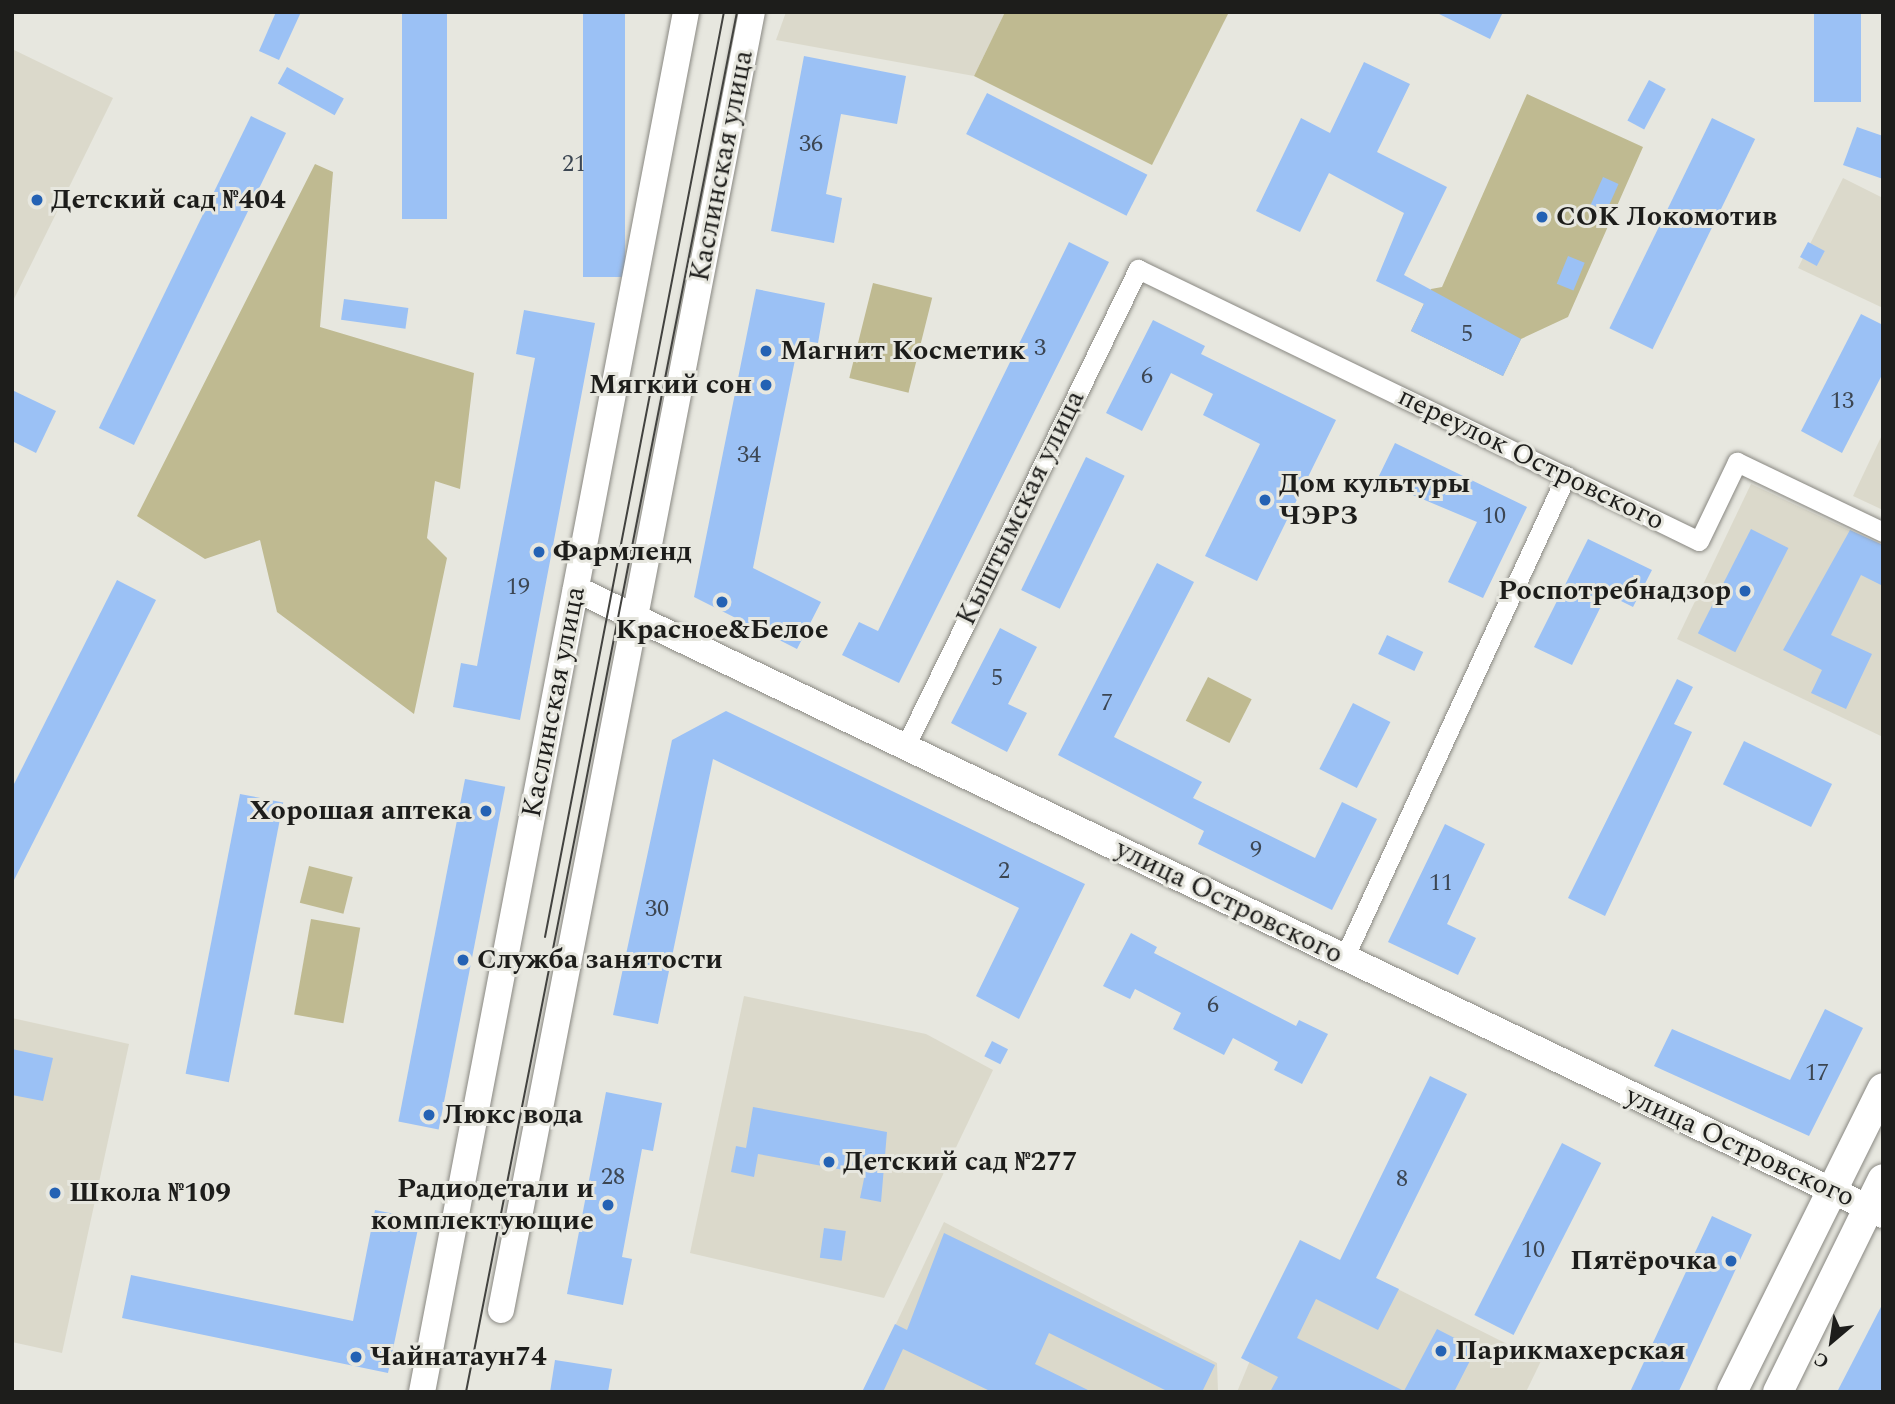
<!DOCTYPE html>
<html>
<head>
<meta charset="utf-8">
<style>
	body { margin:0 }
	#map { position:relative; width:1895px; height:1404px; overflow:hidden; background:#e7e7df; font-family:Spectral,serif }
	div>[style] { position:absolute }
	[style*='--x'] { left:calc(var(--x)*1px); top:calc(var(--y)*1px); width:calc(var(--w)*1px); rotate:calc(var(--a)*1deg) }
	.built>* { inset:0; background:#dbd9cb }
	.green>* { inset:0; background:#bfba91; transform-origin:0 0 }
	.building>* { inset:0; background:#9bc1f5; transform-origin:0 0 }
	.roads { filter:drop-shadow(0 0 2px #898882) drop-shadow(0 0 2px #898882) }
	.street>* { height:19px; margin:-9.5px; padding:0 9.5px; transform-origin:9.5px; border-radius:9.5px; background:#fff }
	.secondary>* { height:26px; margin:-13px; padding:0 13px; transform-origin:13px; border-radius:13px; background:#fff }
	.primary>* { height:30px; margin:-15px; padding:0 15px; transform-origin:15px; border-radius:15px; background:#fff }
	.tram>* { height:2px; margin:-1px; padding:0 1px; transform-origin:1px; border-radius:1px; background:#42423f }
	.dots>* { width:19px; height:19px; translate:-50% -50%; box-sizing:border-box; border:4px solid #e7e7df; border-radius:50% }
	span { translate:-50% -50%; white-space:nowrap; text-align:center; line-height:1.15; -webkit-text-stroke:6px #e7e7df; paint-order:stroke }
	.number-label { font-size:24px; color:#3c4652 }
	.number-label span { -webkit-text-stroke-width:0 }
	.street-label { font-size:28px; color:#1d1d1b }
	.poi-label { font-size:28px; color:#1d1d1b; font-weight:700 }
	.left { translate:0 -50%; text-align:left }
	.right { translate:-100% -50%; text-align:right }
	.frame { position:absolute; inset:0; border:14px solid #1d1d1b; pointer-events:none }
	.north { position:absolute; left:1797px; top:1306px; width:70px; height:70px; -webkit-text-stroke:5px #e7e7df; paint-order:stroke; rotate:209deg; font-size:19px; font-weight:700; line-height:28px; text-align:center; color:#1d1d1b }
	.north::after { content:''; display:block; margin:auto; width:24px; height:32px; background:#1d1d1b; clip-path:polygon(50% 0,100% 100%,50% 72%,0 100%) }
</style>
</head>
<body>
<div id="map">
	<div class="built">
		<div style="clip-path:polygon(786px 12px,1005px 12px,974px 76px,776px 40px)"></div>
		<div style="clip-path:polygon(12px 49px,113px 98px,12px 303px)"></div>
		<div style="clip-path:polygon(1843px 178px,1883px 198px,1883px 308px,1798px 268px)"></div>
		<div style="clip-path:polygon(1883px 433px,1883px 510px,1853px 496px)"></div>
		<div style="clip-path:polygon(1751px 484px,1883px 546px,1883px 737px,1677px 639px)"></div>
		<div style="clip-path:polygon(744px 996px,926px 1034px,993px 1070px,884px 1298px,690px 1253px)"></div>
		<div style="clip-path:polygon(12px 1018px,129px 1044px,62px 1353px,12px 1342px)"></div>
		<div style="clip-path:polygon(944px 1222px,1217px 1363px,1218px 1392px,864px 1392px)"></div>
		<div style="clip-path:polygon(1300px 1240px,1541px 1361px,1526px 1392px,1237px 1392px)"></div>
	</div>
	<div class="green">
		<div style="clip-path:polygon(1005px 12px,1229px 12px,1152px 165px,974px 76px)"></div>
		<div style="clip-path:polygon(1527px 94px,1643px 147px,1568px 317px,1521px 339px,1503px 376px,1411px 331px,1431px 289px,1442px 287px)"></div>
		<div style="clip-path:polygon(315px 164px,333px 172px,320px 327px,474px 373px,460px 489px,435px 481px,427px 538px,447px 558px,414px 714px,277px 612px,260px 540px,205px 559px,137px 516px)"></div>
		<div style="left:873px;top:283px;width:61px;height:98px;rotate:14deg"></div>
		<div style="left:1208px;top:677px;width:49px;height:49px;rotate:27deg"></div>
		<div style="left:309px;top:866px;width:45px;height:38px;rotate:14deg"></div>
		<div style="left:311px;top:919px;width:50px;height:97px;rotate:10deg"></div>
	</div>
	<div class="building">
		<div style="clip-path:polygon(276px 12px,301px 12px,279px 60px,259px 51px)"></div>
		<div style="left:402px;top:12px;width:45px;height:207px"></div>
		<div style="left:583px;top:12px;width:42px;height:265px"></div>
		<div style="clip-path:polygon(1435px 12px,1503px 12px,1490px 39px)"></div>
		<div style="left:1814px;top:12px;width:47px;height:90px"></div>
		<div style="clip-path:polygon(804px 56px,906px 76px,897px 124px,841px 114px,826px 194px,842px 198px,834px 243px,771px 231px)"></div>
		<div style="clip-path:polygon(1364px 62px,1410px 84px,1377px 152px,1447px 187px,1404px 275px,1521px 339px,1503px 376px,1411px 331px,1424px 304px,1376px 281px,1404px 213px,1329px 173px,1300px 232px,1256px 211px,1301px 118px,1330px 133px)"></div>
		<div style="left:287px;top:67px;width:65px;height:19px;rotate:29deg"></div>
		<div style="left:1649px;top:80px;width:19px;height:46px;rotate:28deg"></div>
		<div style="left:987px;top:93px;width:180px;height:46px;rotate:27deg"></div>
		<div style="left:251px;top:116px;width:39px;height:347px;rotate:26deg"></div>
		<div style="left:1712px;top:118px;width:48px;height:234px;rotate:26deg"></div>
		<div style="clip-path:polygon(1857px 127px,1883px 136px,1883px 179px,1843px 165px)"></div>
		<div style="left:1603px;top:177px;width:17px;height:30px;rotate:24deg"></div>
		<div style="clip-path:polygon(1069px 242px,1109px 262px,899px 683px,842px 655px,859px 622px,878px 631px)"></div>
		<div style="left:1808px;top:242px;width:19px;height:17px;rotate:28deg"></div>
		<div style="left:1568px;top:256px;width:18px;height:30px;rotate:22deg"></div>
		<div style="clip-path:polygon(756px 289px,825px 303px,818px 343px,799px 340px,753px 568px,821px 602px,797px 649px,694px 597px)"></div>
		<div style="left:344px;top:299px;width:65px;height:21px;rotate:8deg"></div>
		<div style="clip-path:polygon(524px 310px,595px 323px,520px 720px,453px 707px,461px 663px,477px 666px,535px 358px,516px 354px)"></div>
		<div style="clip-path:polygon(1861px 314px,1883px 325px,1883px 373px,1842px 453px,1801px 431px)"></div>
		<div style="clip-path:polygon(1153px 320px,1205px 346px,1201px 354px,1336px 420px,1257px 581px,1205px 556px,1260px 444px,1203px 415px,1213px 394px,1171px 373px,1142px 431px,1106px 413px)"></div>
		<div style="clip-path:polygon(12px 390px,56px 411px,36px 453px,12px 441px)"></div>
		<div style="clip-path:polygon(1395px 443px,1527px 507px,1483px 598px,1448px 582px,1477px 522px,1377px 480px)"></div>
		<div style="left:1086px;top:457px;width:43px;height:148px;rotate:26deg"></div>
		<div style="left:1751px;top:529px;width:42px;height:117px;rotate:27deg"></div>
		<div style="clip-path:polygon(1850px 530px,1883px 545px,1883px 586px,1861px 575px,1831px 635px,1872px 654px,1846px 709px,1811px 693px,1822px 670px,1783px 650px)"></div>
		<div style="clip-path:polygon(1588px 539px,1652px 570px,1633px 607px,1607px 594px,1572px 665px,1534px 647px)"></div>
		<div style="clip-path:polygon(1157px 563px,1194px 582px,1114px 737px,1202px 782px,1193px 798px,1315px 858px,1342px 802px,1377px 819px,1332px 910px,1198px 844px,1204px 831px,1058px 755px)"></div>
		<div style="clip-path:polygon(117px 580px,156px 600px,12px 884px,12px 788px)"></div>
		<div style="clip-path:polygon(1000px 628px,1037px 647px,1008px 704px,1027px 713px,1007px 752px,951px 723px)"></div>
		<div style="left:1387px;top:635px;width:40px;height:21px;rotate:25deg"></div>
		<div style="clip-path:polygon(1677px 679px,1693px 687px,1674px 724px,1692px 732px,1605px 916px,1568px 898px)"></div>
		<div style="left:1353px;top:703px;width:42px;height:74px;rotate:27deg"></div>
		<div style="clip-path:polygon(726px 711px,1085px 884px,1019px 1019px,976px 996px,1019px 908px,713px 759px,658px 1024px,613px 1015px,672px 740px)"></div>
		<div style="left:1744px;top:741px;width:98px;height:48px;rotate:26deg"></div>
		<div style="left:465px;top:779px;width:41px;height:349px;rotate:11deg"></div>
		<div style="left:240px;top:794px;width:44px;height:285px;rotate:11deg"></div>
		<div style="clip-path:polygon(1445px 824px,1485px 844px,1447px 924px,1476px 938px,1458px 975px,1388px 942px)"></div>
		<div style="clip-path:polygon(1131px 933px,1157px 947px,1154px 953px,1296px 1026px,1299px 1020px,1328px 1034px,1302px 1084px,1274px 1070px,1278px 1062px,1233px 1038px,1224px 1055px,1173px 1029px,1181px 1013px,1135px 989px,1130px 999px,1103px 986px)"></div>
		<div style="clip-path:polygon(1825px 1009px,1863px 1028px,1809px 1136px,1654px 1066px,1672px 1029px,1790px 1080px)"></div>
		<div style="left:992px;top:1041px;width:18px;height:17px;rotate:27deg"></div>
		<div style="clip-path:polygon(12px 1049px,53px 1058px,43px 1101px,12px 1095px)"></div>
		<div style="clip-path:polygon(1430px 1076px,1467px 1094px,1376px 1278px,1399px 1289px,1378px 1330px,1316px 1299px,1297px 1338px,1404px 1391px,1437px 1329px,1476px 1349px,1454px 1392px,1270px 1392px,1278px 1377px,1241px 1358px,1300px 1240px,1340px 1260px)"></div>
		<div style="clip-path:polygon(606px 1092px,662px 1103px,653px 1151px,642px 1149px,622px 1257px,632px 1259px,623px 1305px,567px 1294px)"></div>
		<div style="clip-path:polygon(753px 1107px,887px 1132px,881px 1202px,860px 1198px,865px 1174px,758px 1154px,754px 1177px,731px 1172px,736px 1146px,746px 1148px)"></div>
		<div style="left:1562px;top:1143px;width:44px;height:193px;rotate:27deg"></div>
		<div style="clip-path:polygon(375px 1210px,420px 1219px,388px 1373px,122px 1318px,131px 1275px,353px 1321px)"></div>
		<div style="left:1712px;top:1216px;width:44px;height:196px;rotate:25deg"></div>
		<div style="left:824px;top:1228px;width:22px;height:30px;rotate:8deg"></div>
		<div style="clip-path:polygon(944px 1233px,1215px 1365px,1202px 1392px,1169px 1392px,1049px 1333px,1035px 1364px,1092px 1392px,992px 1392px,903px 1349px,883px 1392px,862px 1392px,895px 1324px,907px 1330px)"></div>
		<div style="clip-path:polygon(1883px 1303px,1883px 1392px,1837px 1392px)"></div>
		<div style="clip-path:polygon(555px 1360px,612px 1369px,608px 1392px,550px 1392px)"></div>
	</div>
	<div class="roads">
		<div class="street">
			<div style="--x:905;--y:747;--w:532;--a:-64.01"></div>
			<div style="--x:1138;--y:269;--w:623;--a:25.87"></div>
			<div style="--x:1699;--y:541;--w:88;--a:-64.3"></div>
			<div style="--x:1737;--y:462;--w:162;--a:25.6"></div>
			<div style="--x:1344;--y:958;--w:531;--a:-65.27"></div>
		</div>
		<div class="secondary">
			<div style="--x:576;--y:589;--w:1449;--a:25.59"></div>
			<div style="--x:501;--y:1310;--w:1322;--a:-79.06"></div>
			<div style="--x:422;--y:1392;--w:1405;--a:-79.17"></div>
		</div>
		<div class="primary">
			<div style="--x:1732;--y:1392;--w:339;--a:-63.6"></div>
			<div style="--x:1778;--y:1392;--w:237;--a:-63.8"></div>
		</div>
	</div>
	<div class="tram">
		<div style="--x:545;--y:937;--w:942;--a:-79.05"></div>
		<div style="--x:466;--y:1392;--w:1406;--a:-78.89"></div>
	</div>
	<div class="dots">
		<div style="left:37px;top:200px;background:#2462b4"></div>
		<div style="left:1542px;top:217px;background:#2462b4"></div>
		<div style="left:766px;top:351px;background:#2462b4"></div>
		<div style="left:766px;top:385px;background:#2462b4"></div>
		<div style="left:1265px;top:500px;background:#2462b4"></div>
		<div style="left:539px;top:552px;background:#2462b4"></div>
		<div style="left:1745px;top:591px;background:#2462b4"></div>
		<div style="left:722px;top:602px;background:#2462b4"></div>
		<div style="left:486px;top:811px;background:#2462b4"></div>
		<div style="left:463px;top:960px;background:#2462b4"></div>
		<div style="left:429px;top:1115px;background:#2462b4"></div>
		<div style="left:829px;top:1162px;background:#2462b4"></div>
		<div style="left:55px;top:1193px;background:#2462b4"></div>
		<div style="left:608px;top:1205px;background:#2462b4"></div>
		<div style="left:1731px;top:1261px;background:#2462b4"></div>
		<div style="left:1441px;top:1351px;background:#2462b4"></div>
		<div style="left:356px;top:1357px;background:#2462b4"></div>
	</div>
	<div class="number-label">
		<span style="left:811px;top:145px">36</span>
		<span style="left:574px;top:165px">21</span>
		<span style="left:1467px;top:335px">5</span>
		<span style="left:1040px;top:349px">3</span>
		<span style="left:1147px;top:377px">6</span>
		<span style="left:1842px;top:402px">13</span>
		<span style="left:749px;top:456px">34</span>
		<span style="left:1494px;top:517px">10</span>
		<span style="left:518px;top:588px">19</span>
		<span style="left:997px;top:679px">5</span>
		<span style="left:1107px;top:704px">7</span>
		<span style="left:1256px;top:851px">9</span>
		<span style="left:1004px;top:872px">2</span>
		<span style="left:1441px;top:884px">11</span>
		<span style="left:657px;top:910px">30</span>
		<span style="left:1213px;top:1006px">6</span>
		<span style="left:1817px;top:1074px">17</span>
		<span style="left:613px;top:1178px">28</span>
		<span style="left:1402px;top:1180px">8</span>
		<span style="left:1533px;top:1251px">10</span>
	</div>
	<div class="street-label">
		<span style="left:722px;top:166px;rotate:-79deg">Каслинская улица</span>
		<span style="left:1531px;top:459px;rotate:26deg">переулок Островского</span>
		<span style="left:1021px;top:508px;rotate:-64deg">Кыштымская улица</span>
		<span style="left:554px;top:702px;rotate:-79deg">Каслинская улица</span>
		<span style="left:1229px;top:902px;rotate:26deg">улица Островского</span>
		<span style="left:1740px;top:1147px;rotate:25deg">улица Островского</span>
	</div>
	<div class="poi-label">
		<span class="left" style="left:51px;top:200px">Детский сад №404</span>
		<span class="left" style="left:1556px;top:217px">СОК Локомотив</span>
		<span class="left" style="left:780px;top:351px">Магнит Косметик</span>
		<span class="right" style="left:752px;top:385px">Мягкий сон</span>
		<span class="left" style="left:1279px;top:500px">Дом культуры<br>ЧЭРЗ</span>
		<span class="left" style="left:553px;top:552px">Фармленд</span>
		<span class="right" style="left:1731px;top:591px">Роспотребнадзор</span>
		<span style="left:722px;top:630px">Красное&amp;Белое</span>
		<span class="right" style="left:472px;top:811px">Хорошая аптека</span>
		<span class="left" style="left:477px;top:960px">Служба занятости</span>
		<span class="left" style="left:443px;top:1115px">Люкс вода</span>
		<span class="left" style="left:843px;top:1162px">Детский сад №277</span>
		<span class="right" style="left:594px;top:1205px">Радиодетали и<br>комплектующие</span>
		<span class="left" style="left:69px;top:1193px">Школа №109</span>
		<span class="right" style="left:1717px;top:1261px">Пятёрочка</span>
		<span class="left" style="left:1455px;top:1351px">Парикмахерская</span>
		<span class="left" style="left:370px;top:1357px">Чайнатаун74</span>
	</div>
	<div class="frame"></div>
	<div class="north">С</div>
</div>
</body>
</html>
